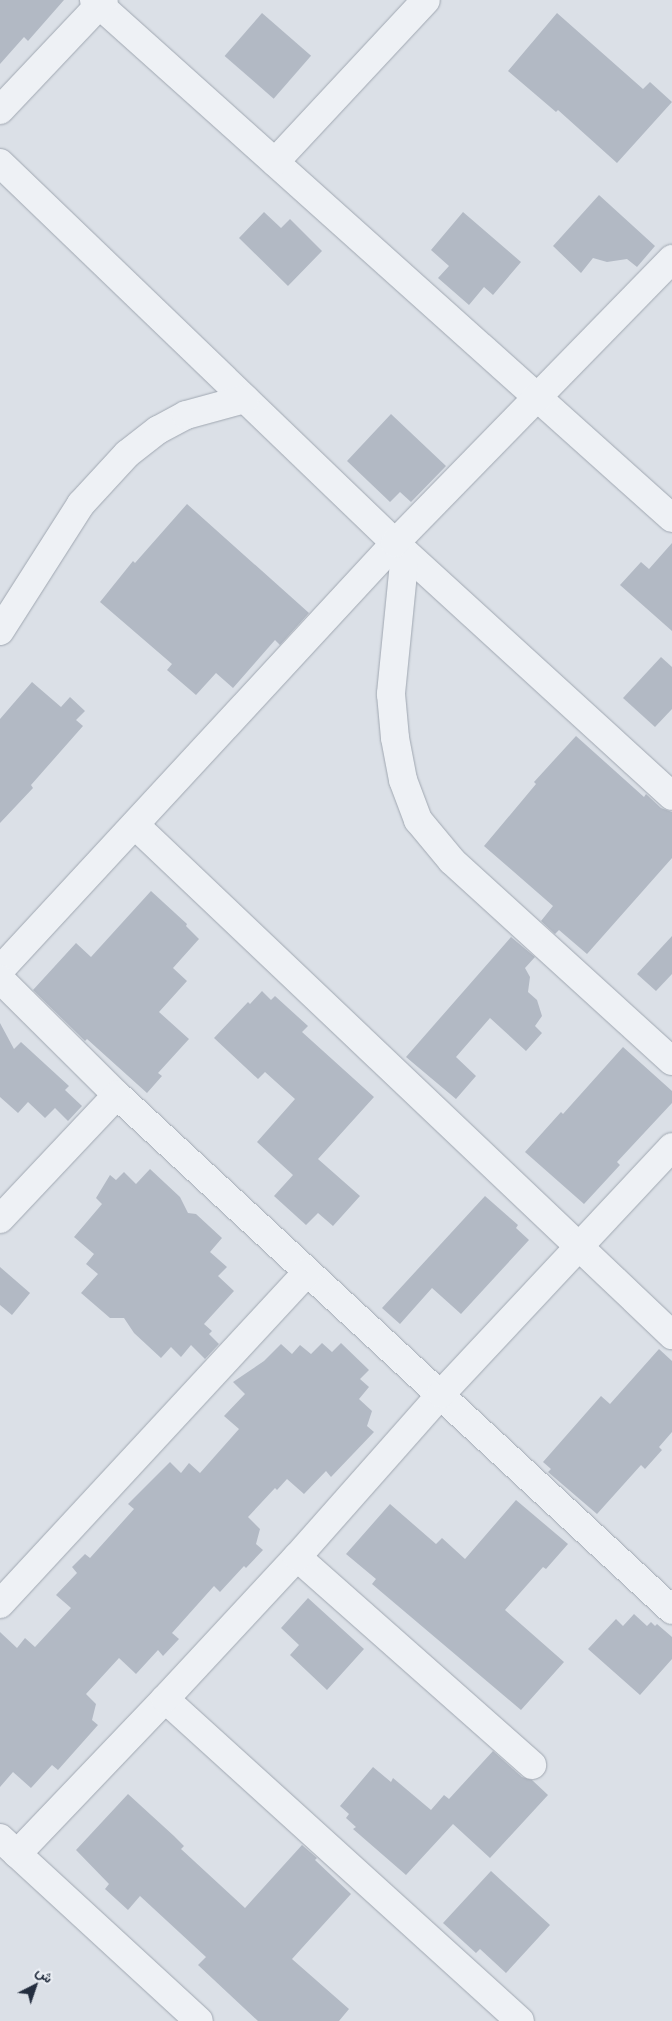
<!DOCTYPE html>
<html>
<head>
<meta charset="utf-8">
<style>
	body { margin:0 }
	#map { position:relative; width:672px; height:2021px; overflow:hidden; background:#dbe0e7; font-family:"Archivo Narrow",Vazirmatn,sans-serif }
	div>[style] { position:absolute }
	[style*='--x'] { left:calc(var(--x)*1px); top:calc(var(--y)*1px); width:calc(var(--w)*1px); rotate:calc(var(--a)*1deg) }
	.building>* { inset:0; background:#b2b9c4; transform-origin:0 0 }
	.roads { filter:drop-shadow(0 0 1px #a0a7b1) drop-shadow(0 0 1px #a0a7b1) }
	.minor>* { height:28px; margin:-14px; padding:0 14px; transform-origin:14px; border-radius:14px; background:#eef1f5 }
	span { translate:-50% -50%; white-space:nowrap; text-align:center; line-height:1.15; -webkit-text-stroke:5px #ebeff5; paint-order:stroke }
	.north { position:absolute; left:10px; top:1961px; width:50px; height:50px; -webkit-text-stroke:4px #ebeff5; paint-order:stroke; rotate:41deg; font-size:14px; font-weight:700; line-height:20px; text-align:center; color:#242e3f }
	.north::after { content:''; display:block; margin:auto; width:18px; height:22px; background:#242e3f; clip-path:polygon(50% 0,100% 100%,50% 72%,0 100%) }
</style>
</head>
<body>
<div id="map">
	<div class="building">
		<div style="clip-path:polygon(0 0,64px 0,28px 41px,24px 37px,0 64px)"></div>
		<div style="left:262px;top:13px;width:65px;height:57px;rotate:41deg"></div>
		<div style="clip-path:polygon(557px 13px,643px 89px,650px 82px,672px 102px,617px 163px,558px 110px,556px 112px,508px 71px)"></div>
		<div style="clip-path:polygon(599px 195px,655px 246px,637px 267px,627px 259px,607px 262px,593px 258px,581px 273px,553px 246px)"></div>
		<div style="clip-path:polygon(264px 212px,281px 228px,290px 219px,322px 251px,288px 286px,239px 238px)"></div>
		<div style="clip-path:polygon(463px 212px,521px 262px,493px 295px,484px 287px,469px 305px,438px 278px,449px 266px,431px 250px)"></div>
		<div style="clip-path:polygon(391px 414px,446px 466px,411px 502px,400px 492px,390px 502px,347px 461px)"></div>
		<div style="clip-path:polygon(187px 504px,309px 613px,280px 645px,275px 640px,233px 688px,216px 673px,196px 695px,167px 670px,172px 664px,100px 602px,133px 561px,135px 563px)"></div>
		<div style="clip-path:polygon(672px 543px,672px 631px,620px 585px,641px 562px,649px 569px)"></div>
		<div style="clip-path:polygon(661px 657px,672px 667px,672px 709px,655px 727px,623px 698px)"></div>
		<div style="clip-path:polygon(32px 682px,61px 707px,70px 697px,85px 711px,76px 720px,83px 726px,31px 785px,33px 788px,0 823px,0 719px)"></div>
		<div style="clip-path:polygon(576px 736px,644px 797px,646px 794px,661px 808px,672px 812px,672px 858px,587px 954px,559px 930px,555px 934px,541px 921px,553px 906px,484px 846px,536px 784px,534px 782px)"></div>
		<div style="clip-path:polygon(151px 891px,187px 924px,186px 926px,199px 939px,173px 968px,187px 981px,159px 1012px,189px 1039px,158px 1073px,162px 1076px,147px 1093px,87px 1039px,85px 1041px,33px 990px,76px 943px,91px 957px)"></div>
		<div style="clip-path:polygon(672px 936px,672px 974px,656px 991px,637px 974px)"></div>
		<div style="clip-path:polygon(511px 937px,535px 957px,525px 968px,530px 977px,528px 992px,537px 1000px,542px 1016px,535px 1026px,542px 1033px,526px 1051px,490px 1018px,456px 1057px,476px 1076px,456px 1099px,406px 1057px)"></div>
		<div style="clip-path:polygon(262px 991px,271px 1000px,275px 996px,308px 1026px,302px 1032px,374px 1097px,318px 1159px,360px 1196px,333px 1226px,318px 1213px,306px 1225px,274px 1196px,293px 1175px,257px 1142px,295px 1099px,265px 1072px,258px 1079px,214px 1038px,248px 1002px,250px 1004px)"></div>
		<div style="clip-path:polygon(0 1023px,14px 1049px,21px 1042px,69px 1086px,65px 1090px,82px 1106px,68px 1121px,55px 1108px,45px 1118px,28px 1102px,18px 1113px,0 1097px)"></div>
		<div style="clip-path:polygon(623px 1047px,672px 1091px,672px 1103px,617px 1162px,620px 1165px,584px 1204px,525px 1152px,561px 1112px,563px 1114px)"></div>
		<div style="clip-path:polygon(150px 1169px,180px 1197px,188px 1213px,196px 1214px,222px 1238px,210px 1252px,227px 1267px,218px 1276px,234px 1291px,204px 1324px,212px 1331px,209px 1334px,219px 1344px,205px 1359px,191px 1345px,181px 1357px,171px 1347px,161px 1358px,134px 1333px,124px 1318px,110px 1318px,81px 1293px,98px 1274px,86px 1264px,94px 1254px,74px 1237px,102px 1204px,96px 1198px,110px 1175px,116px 1180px,124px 1172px,136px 1184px)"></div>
		<div style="clip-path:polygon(485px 1196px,518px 1225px,516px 1228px,529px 1240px,461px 1314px,432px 1288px,400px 1324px,382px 1308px)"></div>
		<div style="clip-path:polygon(0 1267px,30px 1293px,12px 1315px,0 1305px)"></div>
		<div style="clip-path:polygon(322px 1343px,332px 1352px,341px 1343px,369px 1370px,360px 1379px,369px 1387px,359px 1399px,372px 1411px,367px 1426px,374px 1432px,331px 1477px,326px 1471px,304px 1494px,287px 1479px,277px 1490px,275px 1488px,248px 1517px,260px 1529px,256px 1544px,263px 1550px,246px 1568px,244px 1566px,220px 1592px,214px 1586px,172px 1633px,179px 1639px,163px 1656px,158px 1650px,136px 1674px,119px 1658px,86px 1694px,96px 1704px,92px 1720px,98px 1725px,58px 1770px,52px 1765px,31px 1788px,13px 1772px,0 1787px,0 1632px,17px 1648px,25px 1638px,35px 1647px,71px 1608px,56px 1595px,77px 1573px,72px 1567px,85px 1554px,90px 1558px,134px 1509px,128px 1504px,170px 1462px,181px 1473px,189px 1463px,200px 1473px,239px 1429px,224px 1416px,245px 1394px,233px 1382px,264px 1361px,281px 1344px,292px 1354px,300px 1345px,311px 1354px)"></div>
		<div style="clip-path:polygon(659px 1349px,672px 1361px,672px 1432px,659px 1447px,662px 1450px,645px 1469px,641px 1465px,597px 1514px,548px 1472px,551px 1469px,543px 1462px,601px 1396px,610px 1404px)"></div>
		<div style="clip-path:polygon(516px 1500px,568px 1544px,546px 1569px,543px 1567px,505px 1610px,564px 1662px,521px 1710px,372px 1584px,376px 1579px,346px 1554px,390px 1504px,436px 1544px,442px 1538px,465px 1559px)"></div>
		<div style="clip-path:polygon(308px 1598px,364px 1649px,327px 1690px,290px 1655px,299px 1645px,281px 1628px)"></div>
		<div style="clip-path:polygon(634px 1614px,647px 1626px,651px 1622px,655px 1626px,657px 1624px,672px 1637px,672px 1659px,640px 1695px,588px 1649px,616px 1619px,623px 1626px)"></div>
		<div style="clip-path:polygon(493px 1751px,522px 1777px,532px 1780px,548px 1795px,490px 1858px,453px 1824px,406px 1875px,353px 1829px,356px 1827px,346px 1818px,349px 1814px,340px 1806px,373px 1767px,391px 1782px,393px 1778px,431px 1810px,444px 1795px,449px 1799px)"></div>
		<div style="clip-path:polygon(128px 1794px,174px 1836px,184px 1846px,181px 1849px,245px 1908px,302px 1845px,317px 1858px,315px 1860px,351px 1894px,292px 1959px,349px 2009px,339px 2021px,258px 2021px,198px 1965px,206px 1957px,140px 1896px,128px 1910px,105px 1889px,109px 1884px,76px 1850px)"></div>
		<div style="clip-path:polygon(491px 1871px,550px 1925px,506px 1973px,480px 1949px,476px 1953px,443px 1923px)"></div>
	</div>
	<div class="roads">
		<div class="minor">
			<div style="--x:94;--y:0;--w:776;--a:41.87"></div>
			<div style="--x:0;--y:110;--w:151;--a:-46.6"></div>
			<div style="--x:275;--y:162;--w:221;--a:-47"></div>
			<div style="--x:0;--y:163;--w:548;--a:43.89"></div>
			<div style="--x:395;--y:543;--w:375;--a:42.4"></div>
			<div style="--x:405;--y:553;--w:142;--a:95.7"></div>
			<div style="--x:391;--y:694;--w:44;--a:84.8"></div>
			<div style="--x:395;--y:738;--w:43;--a:79.2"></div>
			<div style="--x:403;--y:780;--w:43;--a:69.4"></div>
			<div style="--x:418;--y:820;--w:53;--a:50.3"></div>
			<div style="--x:452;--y:861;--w:297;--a:42.3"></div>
			<div style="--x:0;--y:631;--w:151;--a:-57.5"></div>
			<div style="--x:81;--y:504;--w:68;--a:-47.4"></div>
			<div style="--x:127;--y:454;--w:39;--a:-38"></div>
			<div style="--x:158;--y:430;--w:32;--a:-28"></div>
			<div style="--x:186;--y:415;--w:61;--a:-15.2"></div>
			<div style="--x:135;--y:825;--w:741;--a:43.52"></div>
			<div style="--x:0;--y:970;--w:582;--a:-47.23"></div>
			<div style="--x:395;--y:543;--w:397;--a:-45.7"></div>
			<div style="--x:0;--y:979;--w:165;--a:44.8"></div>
			<div style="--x:117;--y:1095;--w:757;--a:42.86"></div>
			<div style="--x:0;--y:1219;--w:170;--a:-46.7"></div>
			<div style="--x:297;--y:1557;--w:314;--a:41.5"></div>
			<div style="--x:0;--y:1604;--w:452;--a:-47.2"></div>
			<div style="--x:165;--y:1699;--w:479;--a:42.2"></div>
			<div style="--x:0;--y:1838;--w:270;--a:42.6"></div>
			<div style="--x:17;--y:1854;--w:214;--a:-46.3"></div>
			<div style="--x:165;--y:1699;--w:194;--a:-47.1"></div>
			<div style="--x:297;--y:1557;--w:217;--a:-48.5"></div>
			<div style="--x:441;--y:1394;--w:338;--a:-46.9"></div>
		</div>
	</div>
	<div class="north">ش</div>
</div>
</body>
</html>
